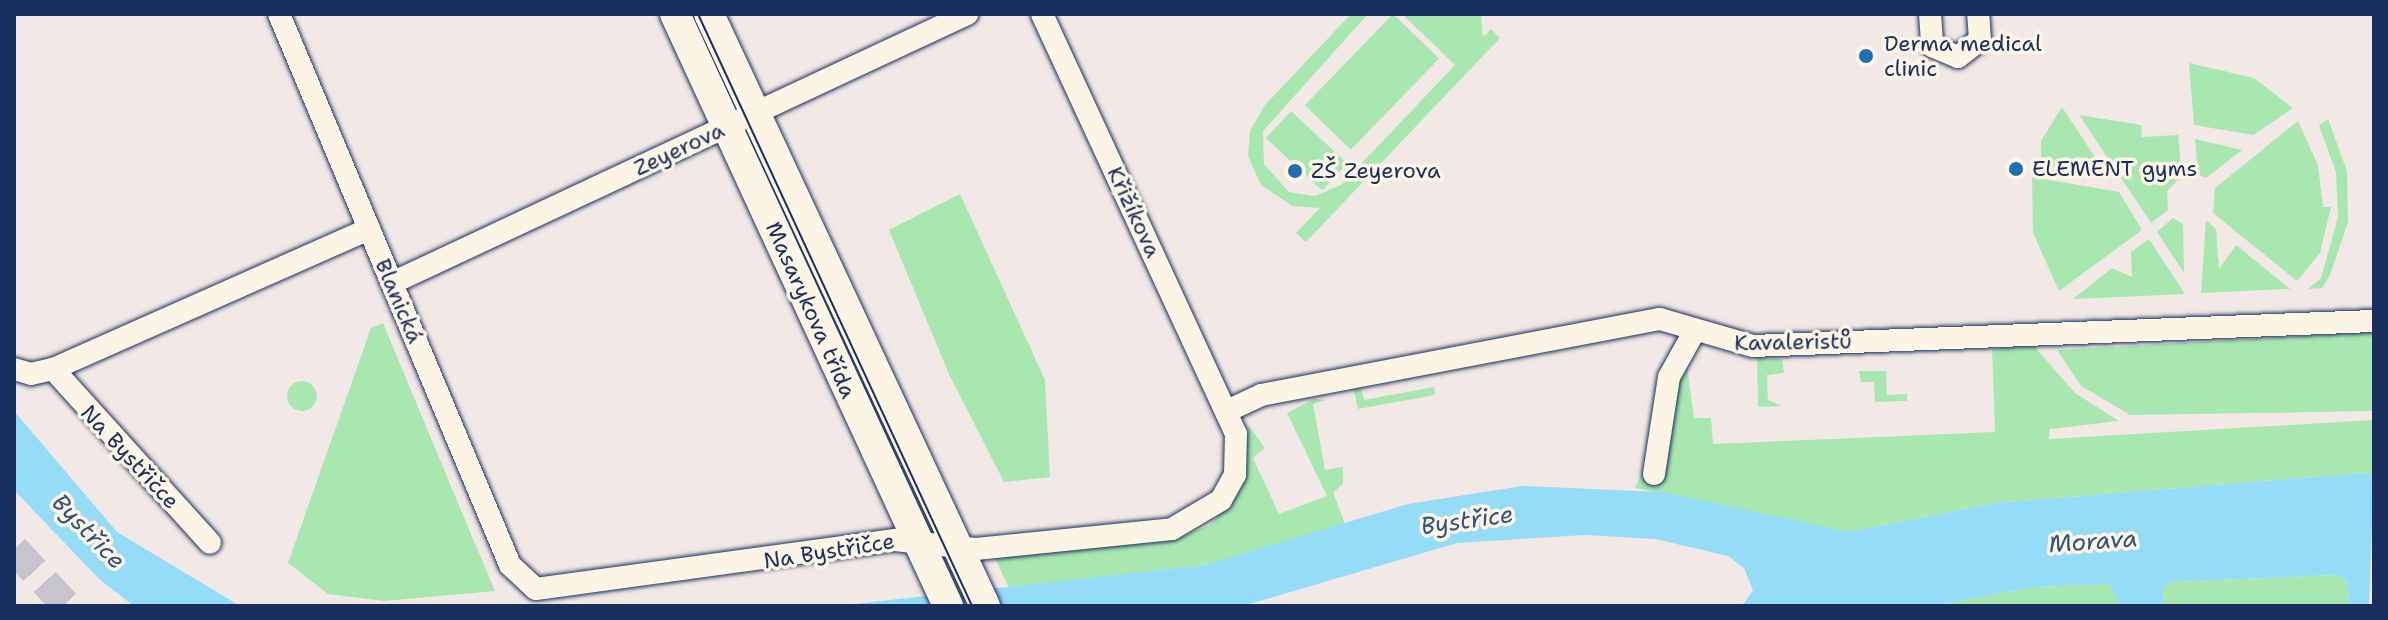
<!DOCTYPE html>
<html>
<head>
<meta charset="utf-8">
<style>
	body { margin:0 }
	#map { position:relative; width:2388px; height:620px; overflow:hidden; background:#f2e9e6; font-family:"Shantell Sans",sans-serif }
	div>[style] { position:absolute }
	[style*='--x'] { left:calc(var(--x)*1px); top:calc(var(--y)*1px); width:calc(var(--w)*1px); rotate:calc(var(--a)*1deg) }
	.green>* { inset:0; background:#a8e8b0; transform-origin:0 0 }
	.round { border-radius:50% }
	.water>* { inset:0; background:#95ddf6 }
	.secondary-tunnel>* { height:30px; margin-top:-15px; transform-origin:0; background:repeating-linear-gradient(90deg,#c7c4cb 0 30px,transparent 0 45px) }
	.roads { filter:drop-shadow(0 0 2px #1b2f5e) drop-shadow(0 0 2px #1b2f5e) }
	.street>* { height:22px; margin:-11px; padding:0 11px; transform-origin:11px; border-radius:11px; background:#fcf5e5 }
	.secondary>* { height:30px; margin:-15px; padding:0 15px; transform-origin:15px; border-radius:15px; background:#fcf5e5 }
	.tram>* { height:2px; margin:-1px; padding:0 1px; transform-origin:1px; border-radius:1px; background:#1b2f5e }
	.dots>* { width:22px; height:22px; translate:-50% -50%; box-sizing:border-box; border:4px solid #fcf5e5; border-radius:50% }
	span { translate:-50% -50%; white-space:nowrap; text-align:center; line-height:1.15; -webkit-text-stroke:7px #fcf5e5; paint-order:stroke }
	.poi-label { font-size:22px; color:#1b2f5e }
	.left { translate:0 -50%; text-align:left }
	.street-label { font-size:22px; color:#1b2f5e }
	.water-label { font-size:24px; color:#33527c; font-style:italic }
	.frame { position:absolute; inset:0; border:16px solid #1b2f5e; pointer-events:none }
</style>
</head>
<body>
<div id="map">
	<div class="green">
		<div style="clip-path:polygon(1351px 14px,1368px 14px,1263px 131px,1264px 164px,1289px 192px,1315px 196px,1341px 185px,1455px 65px,1402px 14px,1481px 14px,1483px 37px,1491px 29px,1500px 38px,1306px 242px,1296px 233px,1320px 208px,1292px 206px,1261px 185px,1248px 156px,1250px 131px,1264px 106px)"></div>
		<div style="left:1393px;top:14px;width:64px;height:127px;rotate:44deg"></div>
		<div style="clip-path:polygon(2189px 63px,2254px 78px,2293px 108px,2253px 135px,2194px 125px)"></div>
		<div style="clip-path:polygon(2062px 107px,2110px 180px,2041px 164px,2041px 141px)"></div>
		<div style="left:1291px;top:111px;width:77px;height:37px;rotate:43deg"></div>
		<div style="clip-path:polygon(2079px 115px,2141px 125px,2142px 137px,2178px 135px,2182px 176px,2167px 191px,2168px 210px,2151px 223px)"></div>
		<div style="clip-path:polygon(2328px 119px,2347px 171px,2348px 222px,2330px 275px,2322px 288px,2308px 289px,2321px 278px,2338px 217px,2336px 172px,2319px 125px)"></div>
		<div style="clip-path:polygon(2298px 121px,2318px 165px,2323px 207px,2331px 207px,2320px 253px,2297px 281px,2213px 213px,2215px 188px)"></div>
		<div style="clip-path:polygon(2195px 139px,2242px 150px,2206px 178px,2198px 174px)"></div>
		<div style="clip-path:polygon(2032px 177px,2119px 192px,2142px 230px,2059px 291px,2033px 233px)"></div>
		<div style="clip-path:polygon(960px 194px,1045px 380px,1050px 477px,1004px 482px,949px 374px,889px 230px)"></div>
		<div style="clip-path:polygon(2173px 218px,2183px 224px,2184px 273px,2157px 232px)"></div>
		<div style="clip-path:polygon(2206px 220px,2216px 229px,2219px 269px,2236px 245px,2290px 289px,2201px 293px)"></div>
		<div style="clip-path:polygon(2149px 239px,2185px 294px,2073px 299px,2112px 268px,2132px 277px,2131px 252px)"></div>
		<div style="clip-path:polygon(383px 323px,453px 491px,495px 591px,384px 601px,328px 594px,288px 563px,371px 328px)"></div>
		<div style="clip-path:polygon(2374px 332px,2374px 411px,2130px 415px,2081px 386px,2057px 350px)"></div>
		<div style="clip-path:polygon(2033px 345px,2075px 393px,2119px 421px,2050px 429px,2049px 439px,2374px 420px,2374px 472px,1996px 503px,1849px 532px,1635px 488px,1642px 472px,1659px 474px,1673px 381px,1687px 367px,1694px 418px,1711px 418px,1713px 444px,1995px 432px,1992px 349px)"></div>
		<div style="clip-path:polygon(1782px 359px,1784px 373px,1767px 375px,1768px 400px,1782px 406px,1758px 407px,1757px 357px)"></div>
		<div style="clip-path:polygon(1859px 371px,1886px 371px,1887px 395px,1907px 394px,1907px 401px,1875px 402px,1874px 382px,1861px 382px)"></div>
		<div class="round" style="left:287px;top:381px;width:30px;height:30px"></div>
		<div style="clip-path:polygon(1361px 386px,1364px 400px,1434px 387px,1435px 395px,1358px 409px,1353px 387px)"></div>
		<div style="clip-path:polygon(1314px 399px,1325px 400px,1313px 404px,1325px 470px,1343px 467px,1343px 484px,1333px 492px,1345px 524px,1205px 565px,1009px 588px,995px 558px,1176px 539px,1210px 525px,1241px 489px,1249px 426px,1265px 448px,1253px 458px,1279px 514px,1327px 496px,1287px 413px)"></div>
		<div style="clip-path:polygon(2336px 575px,2347px 581px,2349px 606px,2164px 606px,2163px 588px,2171px 582px)"></div>
		<div style="clip-path:polygon(2109px 584px,2120px 606px,1930px 606px,2035px 587px)"></div>
	</div>
	<div class="water">
		<div style="clip-path:polygon(14px 411px,117px 532px,240px 606px,134px 606px,99px 579px,14px 490px)"></div>
		<div style="clip-path:polygon(2374px 472px,2369px 605px,2349px 606px,2347px 581px,2336px 575px,2171px 582px,2163px 588px,2164px 606px,2120px 606px,2109px 584px,2035px 587px,1930px 606px,1742px 606px,1753px 590px,1744px 568px,1728px 556px,1655px 539px,1585px 535px,1457px 543px,1243px 606px,836px 606px,1205px 565px,1408px 504px,1522px 486px,1662px 492px,1849px 532px,1996px 503px)"></div>
	</div>
	<div class="secondary-tunnel">
		<div style="--x:14;--y:549;--w:78;--a:47.1"></div>
	</div>
	<div class="roads">
		<div class="street">
			<div style="--x:279;--y:14;--w:597;--a:67.25"></div>
			<div style="--x:510;--y:565;--w:35;--a:43"></div>
			<div style="--x:536;--y:589;--w:362;--a:-7.8"></div>
			<div style="--x:895;--y:540;--w:81;--a:6.3"></div>
			<div style="--x:976;--y:549;--w:197;--a:-5.8"></div>
			<div style="--x:1172;--y:529;--w:57;--a:-30.6"></div>
			<div style="--x:1221;--y:500;--w:29;--a:-61"></div>
			<div style="--x:1235;--y:475;--w:41;--a:-88.6"></div>
			<div style="--x:1236;--y:434;--w:463;--a:-114.8"></div>
			<div style="--x:1930;--y:14;--w:32;--a:86"></div>
			<div style="--x:1932;--y:46;--w:28;--a:23"></div>
			<div style="--x:1958;--y:57;--w:28;--a:-38"></div>
			<div style="--x:1980;--y:40;--w:26;--a:-94"></div>
			<div style="--x:392;--y:283;--w:635;--a:-25.07"></div>
			<div style="--x:14;--y:369;--w:18;--a:16"></div>
			<div style="--x:31;--y:374;--w:23;--a:-13"></div>
			<div style="--x:53;--y:369;--w:346;--a:-23.9"></div>
			<div style="--x:53;--y:369;--w:234;--a:47.9"></div>
			<div style="--x:1227;--y:411;--w:38;--a:-25"></div>
			<div style="--x:1261;--y:395;--w:406;--a:-10.8"></div>
			<div style="--x:1660;--y:319;--w:97;--a:16.2"></div>
			<div style="--x:1753;--y:346;--w:622;--a:-2.31"></div>
			<div style="--x:1654;--y:474;--w:98;--a:-81.2"></div>
			<div style="--x:1669;--y:377;--w:51;--a:-60.9"></div>
		</div>
		<div class="secondary">
			<div style="--x:675;--y:14;--w:652;--a:65.24"></div>
			<div style="--x:709;--y:14;--w:653;--a:65"></div>
		</div>
	</div>
	<div class="tram">
		<div style="--x:698;--y:14;--w:652;--a:65.16"></div>
	</div>
	<div class="dots">
		<div style="left:1866px;top:56px;background:#1f6fb2"></div>
		<div style="left:2016px;top:169px;background:#1f6fb2"></div>
		<div style="left:1295px;top:171px;background:#1f6fb2"></div>
	</div>
	<div class="poi-label">
		<span class="left" style="left:1884px;top:56px">Derma medical<br>clinic</span>
		<span class="left" style="left:2032px;top:169px">ELEMENT gyms</span>
		<span class="left" style="left:1311px;top:171px">ZŠ Zeyerova</span>
	</div>
	<div class="street-label">
		<span style="left:679px;top:149px;rotate:-25deg">Zeyerova</span>
		<span style="left:1134px;top:212px;rotate:65deg">Křižíkova</span>
		<span style="left:399px;top:301px;rotate:67deg">Blanická</span>
		<span style="left:811px;top:310px;rotate:66deg">Masarykova třída</span>
		<span style="left:1793px;top:342px;rotate:-1deg">Kavaleristů</span>
		<span style="left:130px;top:457px;rotate:47deg">Na Bystřičce</span>
		<span style="left:829px;top:551px;rotate:-9deg">Na Bystřičce</span>
	</div>
	<div class="water-label">
		<span style="left:1467px;top:521px;rotate:-8deg">Bystřice</span>
		<span style="left:88px;top:532px;rotate:46deg">Bystřice</span>
		<span style="left:2093px;top:542px;rotate:-4deg">Morava</span>
	</div>
	<div class="frame"></div>
</div>
</body>
</html>
